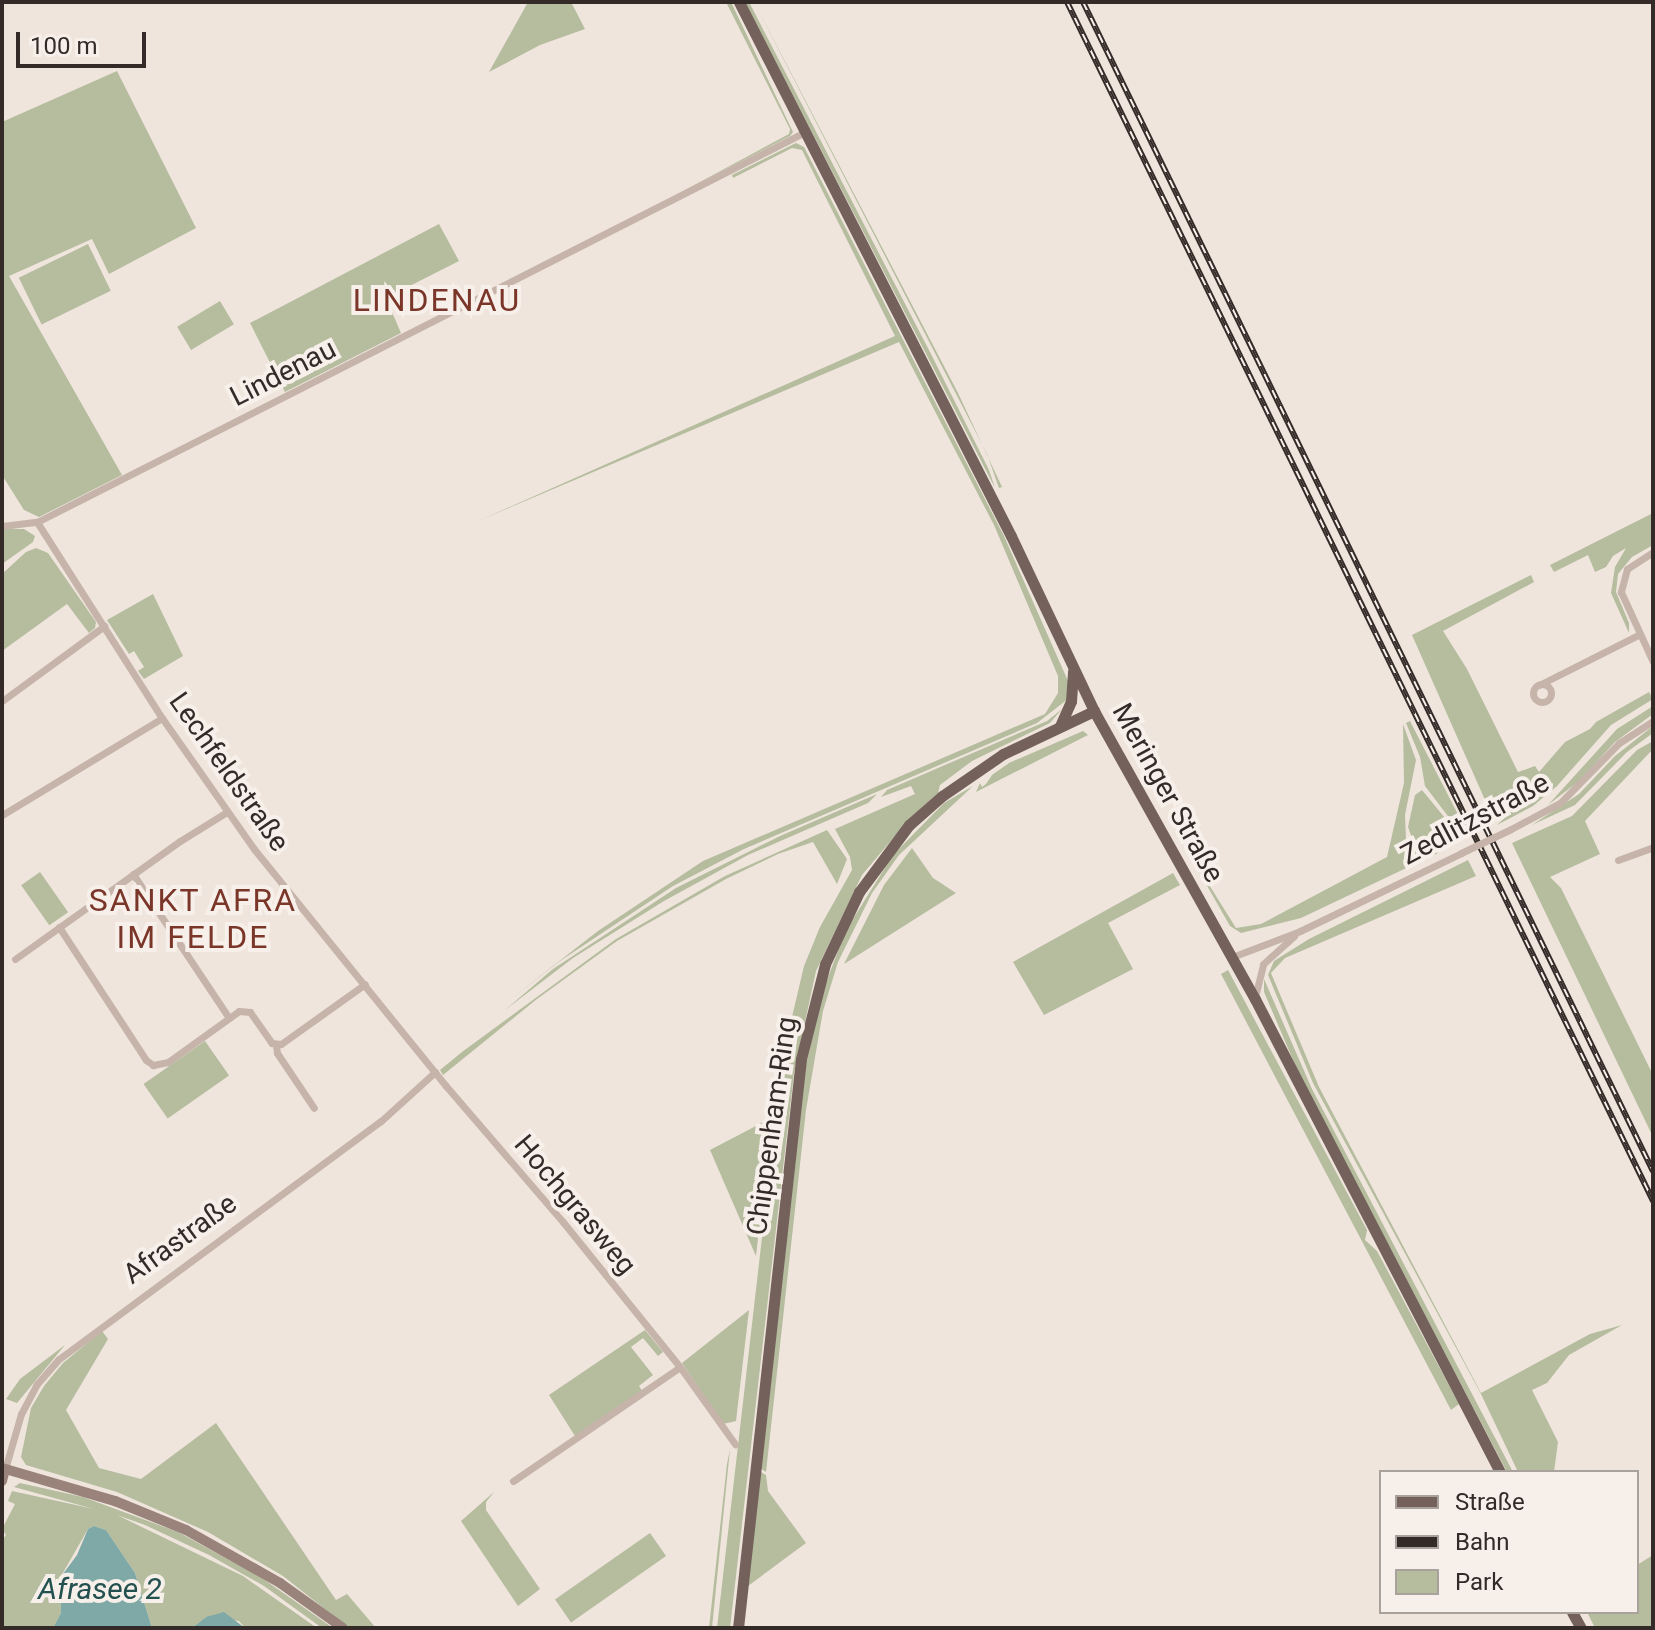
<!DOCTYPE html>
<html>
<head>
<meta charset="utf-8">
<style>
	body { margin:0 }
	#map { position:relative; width:1655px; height:1630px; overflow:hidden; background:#efe5dd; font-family:Roboto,sans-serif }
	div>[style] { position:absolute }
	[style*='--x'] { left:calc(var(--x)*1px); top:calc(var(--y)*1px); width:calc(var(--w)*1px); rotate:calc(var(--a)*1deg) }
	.green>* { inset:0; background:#b5bd9e; transform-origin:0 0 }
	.water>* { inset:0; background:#7fa9a7 }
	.street>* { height:7px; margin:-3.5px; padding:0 3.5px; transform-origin:3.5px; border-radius:3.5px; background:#c6b4aa }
	.street>.ring { margin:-3.5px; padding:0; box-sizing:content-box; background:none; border:7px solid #c6b4aa; border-radius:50% }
	.secondary>* { height:10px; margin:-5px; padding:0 5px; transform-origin:5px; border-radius:5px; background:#9a837b }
	.primary>* { height:11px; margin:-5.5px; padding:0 5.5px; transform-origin:5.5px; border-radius:5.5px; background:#75615b }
	.rail>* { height:6px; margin-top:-3px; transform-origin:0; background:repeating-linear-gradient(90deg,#f7efe9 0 9px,#342b29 0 18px); box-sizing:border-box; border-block:2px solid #342b29 }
	.street-bridge>* { height:7px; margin:-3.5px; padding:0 3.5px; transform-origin:3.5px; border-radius:3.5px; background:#c6b4aa }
	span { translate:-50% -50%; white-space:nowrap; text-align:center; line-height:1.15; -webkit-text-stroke:8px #f7efe9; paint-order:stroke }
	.street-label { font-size:28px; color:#342b29 }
	.water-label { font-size:30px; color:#235150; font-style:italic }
	.quarter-label { font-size:32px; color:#7b362a; letter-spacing:2px }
	.frame { position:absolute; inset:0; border:4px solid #342b29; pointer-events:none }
	.legend { position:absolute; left:1379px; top:1470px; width:260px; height:144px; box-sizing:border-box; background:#f7efe9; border:2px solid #a9a19c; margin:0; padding:10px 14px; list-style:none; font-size:24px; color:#342b29 }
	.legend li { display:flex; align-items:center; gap:16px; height:40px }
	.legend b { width:40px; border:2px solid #a9a19c }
	.scale { position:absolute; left:16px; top:32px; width:130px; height:36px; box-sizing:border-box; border:4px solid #342b29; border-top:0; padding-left:10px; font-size:24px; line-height:28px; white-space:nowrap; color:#342b29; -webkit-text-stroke:6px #f7efe9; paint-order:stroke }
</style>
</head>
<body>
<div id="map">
	<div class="green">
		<div style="clip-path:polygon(528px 2px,571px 2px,585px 29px,540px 45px,489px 72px)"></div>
		<div style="clip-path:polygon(726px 2px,731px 2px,793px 132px,790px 136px,674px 196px,789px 134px,790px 129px)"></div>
		<div style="clip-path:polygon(745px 2px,749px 2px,931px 354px,989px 470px,995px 488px)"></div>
		<div style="clip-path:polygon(754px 2px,958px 393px,1002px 487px,999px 488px,987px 454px)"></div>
		<div style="clip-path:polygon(117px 71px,196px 228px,109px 274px,92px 239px,9px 276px,122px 475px,39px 517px,24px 510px,2px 475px,2px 122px)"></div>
		<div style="clip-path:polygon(796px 143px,804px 147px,1004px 536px,1068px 681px,1068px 699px,1037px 723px,744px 849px,673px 886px,560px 961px,490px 1015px,598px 931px,703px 861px,1045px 714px,1058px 693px,1058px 676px,994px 525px,899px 342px,478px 521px,895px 336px,802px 150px,792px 148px,733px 178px,732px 175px)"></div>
		<div style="clip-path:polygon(439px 224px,459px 261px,386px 298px,401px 333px,285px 392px,250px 323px)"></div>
		<div style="left:88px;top:244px;width:52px;height:77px;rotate:64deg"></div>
		<div style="left:220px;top:301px;width:27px;height:50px;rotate:59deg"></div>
		<div style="clip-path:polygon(1653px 513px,1653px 545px,1632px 557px,1618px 574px,1616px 592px,1629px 623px,1629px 633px,1611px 593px,1615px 567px,1626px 548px,1613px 556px,1606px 567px,1595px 572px,1588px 555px,1554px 572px,1550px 565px)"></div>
		<div style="clip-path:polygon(2px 529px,24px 529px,35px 536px,33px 542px,2px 564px)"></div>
		<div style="clip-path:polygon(36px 548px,48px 553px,96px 622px,95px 628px,89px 633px,67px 604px,2px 651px,2px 574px,26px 552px)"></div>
		<div style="clip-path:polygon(1531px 575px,1534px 582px,1443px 631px,1467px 669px,1518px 772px,1535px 766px,1539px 772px,1565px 742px,1590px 729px,1596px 722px,1649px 692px,1653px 699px,1611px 725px,1557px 786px,1533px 806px,1497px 825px,1511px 812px,1512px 803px,1503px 803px,1501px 812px,1493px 818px,1412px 635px)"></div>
		<div style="clip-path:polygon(153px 594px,183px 656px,144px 679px,138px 671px,144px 667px,134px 651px,129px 654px,107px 620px)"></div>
		<div style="clip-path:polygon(1653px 706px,1653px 714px,1615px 742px,1579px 781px,1548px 805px,1617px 729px)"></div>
		<div style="clip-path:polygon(1062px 709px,1050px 723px,972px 761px,940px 785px,938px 793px,911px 817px,862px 875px,816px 971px,794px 1073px,730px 1628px,717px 1628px,783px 1055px,804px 966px,820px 927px,852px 870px,850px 857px,835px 829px,915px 794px,911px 786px,881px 797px,887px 790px,1047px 721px)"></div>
		<div style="clip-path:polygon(1410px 721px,1466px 830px,1460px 832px,1425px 786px,1420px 757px,1406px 723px)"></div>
		<div style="clip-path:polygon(1403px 724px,1416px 760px,1405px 815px,1406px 840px,1422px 852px,1438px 853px,1301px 918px,1241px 933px,1230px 926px,1181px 840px,1236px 928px,1261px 924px,1387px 857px,1404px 783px)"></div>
		<div style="clip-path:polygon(1653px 726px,1653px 733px,1627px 752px,1575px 805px,1532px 825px,1579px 794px,1615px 756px)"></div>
		<div style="clip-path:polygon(1083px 731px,1088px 735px,976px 792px,980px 783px,982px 787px,986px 784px,992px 775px,1009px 763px)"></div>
		<div style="clip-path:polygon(1653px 741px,1653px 749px,1585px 821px,1600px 854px,1550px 877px,1561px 888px,1653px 1075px,1653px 1137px,1512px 843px,1572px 816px,1637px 750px)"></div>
		<div style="clip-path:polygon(973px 786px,899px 855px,872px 893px,838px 962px,823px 1011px,806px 1110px,766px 1472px,760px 1468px,787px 1223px,805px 1069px,822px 993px,846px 930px,893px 855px,944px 803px)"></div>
		<div style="clip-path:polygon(1422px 790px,1459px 835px,1459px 836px,1428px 847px,1412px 838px,1408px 827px,1415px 795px)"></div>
		<div style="clip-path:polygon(877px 794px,868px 803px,748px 855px,664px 901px,573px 958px,505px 1010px,553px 969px,676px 888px,780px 836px)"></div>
		<div style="clip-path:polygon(827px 830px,847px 859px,837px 884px,813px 842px,778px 854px,726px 879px,617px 941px,537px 999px,443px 1075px,440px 1070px,462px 1052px,616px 939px,725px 876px)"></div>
		<div style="clip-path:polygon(912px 848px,933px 878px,956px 893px,844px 964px,884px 885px)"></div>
		<div style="clip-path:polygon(1468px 860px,1476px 876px,1285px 958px,1271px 973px,1319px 1087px,1481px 1393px,1590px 1334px,1622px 1325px,1569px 1355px,1547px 1383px,1532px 1390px,1558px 1442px,1554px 1472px,1518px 1472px,1481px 1394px,1313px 1083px,1268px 975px,1274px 961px,1309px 939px)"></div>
		<div style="left:40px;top:872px;width:49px;height:23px;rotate:55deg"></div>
		<div style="clip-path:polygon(1173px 873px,1180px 885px,1108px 923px,1133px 969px,1044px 1015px,1013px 962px)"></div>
		<div style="clip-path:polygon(1228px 970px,1367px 1230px,1365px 1240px,1377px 1251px,1459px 1404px,1451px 1410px,1221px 974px)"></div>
		<div style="clip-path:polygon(1264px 979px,1312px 1089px,1513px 1472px,1507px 1472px,1302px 1081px,1264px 992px)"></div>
		<div style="left:205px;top:1041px;width:42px;height:75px;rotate:55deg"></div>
		<div style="clip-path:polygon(771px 1118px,768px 1151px,756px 1256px,710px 1150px)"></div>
		<div style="clip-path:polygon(749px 1310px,736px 1421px,723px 1424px,682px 1363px)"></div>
		<div style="clip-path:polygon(645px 1330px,663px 1352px,658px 1356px,643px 1338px,631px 1347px,653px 1375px,639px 1386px,643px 1392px,575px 1436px,549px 1395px)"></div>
		<div style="clip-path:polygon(102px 1331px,108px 1339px,66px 1410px,99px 1468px,141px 1479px,216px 1423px,336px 1600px,347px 1594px,376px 1628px,349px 1628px,283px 1576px,208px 1532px,117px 1492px,26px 1465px,21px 1457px,31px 1408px,44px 1386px,63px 1363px)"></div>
		<div style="clip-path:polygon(65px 1345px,17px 1403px,6px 1399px,20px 1379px)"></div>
		<div style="clip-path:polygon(730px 1449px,712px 1628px,709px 1628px,727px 1464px)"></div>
		<div style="clip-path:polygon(759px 1471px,766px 1475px,768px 1491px,806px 1543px,748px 1586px)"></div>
		<div style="clip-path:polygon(20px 1483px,83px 1497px,178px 1532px,262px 1578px,333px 1628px,322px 1628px,264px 1586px,209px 1555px,145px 1525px,117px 1515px,243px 1576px,317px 1628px,245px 1628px,239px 1621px,206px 1617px,192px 1628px,152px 1628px,135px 1573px,106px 1530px,94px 1526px,88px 1529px,60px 1578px,61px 1613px,53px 1628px,2px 1628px,2px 1541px,6px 1535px,2px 1529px,15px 1504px,8px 1501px,12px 1491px,94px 1509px,14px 1487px)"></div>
		<div style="clip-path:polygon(494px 1492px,486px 1502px,486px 1510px,540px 1589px,518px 1606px,461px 1521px)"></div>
		<div style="left:650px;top:1533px;width:28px;height:116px;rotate:55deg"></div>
		<div style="clip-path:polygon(1653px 1555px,1653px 1628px,1595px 1628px,1587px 1612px,1637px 1612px,1637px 1565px)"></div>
	</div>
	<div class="water">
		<div style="clip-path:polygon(94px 1526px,106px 1530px,135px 1573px,152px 1628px,53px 1628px,61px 1613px,60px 1578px,77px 1555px,88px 1529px)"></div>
		<div style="clip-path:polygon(224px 1612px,245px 1628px,192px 1628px,206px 1617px)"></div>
	</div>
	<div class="street">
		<div style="--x:37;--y:522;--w:232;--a:57.5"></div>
		<div style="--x:162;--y:718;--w:160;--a:54.9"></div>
		<div style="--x:254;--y:849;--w:305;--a:51"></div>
		<div style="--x:446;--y:1086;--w:179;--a:49.3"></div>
		<div style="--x:563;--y:1222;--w:186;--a:51.1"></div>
		<div style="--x:680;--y:1367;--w:95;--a:54.5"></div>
		<div style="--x:2;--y:526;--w:35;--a:-7"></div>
		<div style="--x:37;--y:522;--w:861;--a:-26.92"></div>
		<div style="--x:1653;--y:552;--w:31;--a:147"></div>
		<div style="--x:1627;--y:569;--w:24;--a:105"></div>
		<div style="--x:1621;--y:592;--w:77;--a:65.4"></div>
		<div class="ring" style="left:1533px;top:684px;width:11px;height:11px"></div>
		<div style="--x:1539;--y:685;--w:113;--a:-26.8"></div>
		<div style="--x:2;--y:701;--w:127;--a:-36.3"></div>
		<div style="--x:2;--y:815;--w:187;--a:-31.2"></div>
		<div style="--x:1511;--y:829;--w:55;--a:-28"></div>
		<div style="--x:1560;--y:803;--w:84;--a:-45.5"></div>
		<div style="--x:1619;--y:743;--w:40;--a:-32.9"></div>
		<div style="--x:1618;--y:860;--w:37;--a:-20"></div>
		<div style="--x:133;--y:874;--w:173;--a:56.3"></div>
		<div style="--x:59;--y:927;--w:159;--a:56.8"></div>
		<div style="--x:146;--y:1060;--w:9;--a:36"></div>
		<div style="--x:153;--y:1065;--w:15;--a:-11"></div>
		<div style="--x:168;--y:1062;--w:87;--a:-35.7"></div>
		<div style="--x:239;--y:1011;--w:11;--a:5"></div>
		<div style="--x:250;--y:1012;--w:38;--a:55"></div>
		<div style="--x:272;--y:1043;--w:9;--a:6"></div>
		<div style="--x:281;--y:1044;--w:103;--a:-35.5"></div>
		<div style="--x:1232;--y:957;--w:73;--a:-20.9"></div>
		<div style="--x:1300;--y:931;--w:179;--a:-25.8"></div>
		<div style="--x:15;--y:959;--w:203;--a:-35.6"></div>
		<div style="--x:180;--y:841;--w:55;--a:-31.7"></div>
		<div style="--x:1255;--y:997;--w:34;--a:-76"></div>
		<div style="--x:1263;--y:964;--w:42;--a:-42.1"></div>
		<div style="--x:276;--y:1045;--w:8;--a:83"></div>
		<div style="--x:277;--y:1053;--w:66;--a:56.1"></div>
		<div style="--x:5;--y:1469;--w:57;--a:-73.8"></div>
		<div style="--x:21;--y:1414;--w:34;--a:-62"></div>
		<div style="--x:37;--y:1384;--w:33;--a:-49"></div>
		<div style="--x:59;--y:1359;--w:400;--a:-36.5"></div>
		<div style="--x:381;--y:1121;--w:73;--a:-42.2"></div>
		<div style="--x:513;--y:1481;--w:202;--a:-34.3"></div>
	</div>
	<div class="secondary">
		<div style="--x:2;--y:1468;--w:118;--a:16.3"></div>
		<div style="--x:115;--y:1501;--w:77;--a:22.2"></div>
		<div style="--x:186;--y:1530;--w:108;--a:29.4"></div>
		<div style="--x:280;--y:1583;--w:77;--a:35.5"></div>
		<div style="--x:2;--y:1481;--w:12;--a:-76"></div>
	</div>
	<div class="primary">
		<div style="--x:739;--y:2;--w:599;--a:63.01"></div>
		<div style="--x:1011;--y:536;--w:194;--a:64.6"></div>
		<div style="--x:1094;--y:711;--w:330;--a:60.8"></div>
		<div style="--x:1255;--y:999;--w:533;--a:62.62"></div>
		<div style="--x:1060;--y:726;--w:27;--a:-66"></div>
		<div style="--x:1071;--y:701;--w:30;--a:-86"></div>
		<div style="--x:1572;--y:1612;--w:18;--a:61"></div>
		<div style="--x:738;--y:1628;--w:572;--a:-83.68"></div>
		<div style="--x:801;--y:1059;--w:98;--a:-75.8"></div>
		<div style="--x:825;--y:964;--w:80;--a:-64.7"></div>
		<div style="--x:859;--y:892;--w:84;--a:-53.3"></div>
		<div style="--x:909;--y:825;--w:44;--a:-41.3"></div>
		<div style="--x:942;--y:796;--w:74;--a:-34.5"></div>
		<div style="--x:1003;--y:754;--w:101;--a:-25.3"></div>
	</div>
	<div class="rail">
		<div style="--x:1067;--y:2;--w:1335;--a:63.95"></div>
		<div style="--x:1083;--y:2;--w:1301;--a:64.01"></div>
	</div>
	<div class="street-bridge">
		<div style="--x:1461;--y:853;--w:55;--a:-25.6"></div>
	</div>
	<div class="street-label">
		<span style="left:283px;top:373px;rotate:-27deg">Lindenau</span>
		<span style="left:229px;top:772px;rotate:55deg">Lechfeldstraße</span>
		<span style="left:1168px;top:793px;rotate:61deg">Meringer Straße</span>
		<span style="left:1475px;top:819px;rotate:-28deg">Zedlitzstraße</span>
		<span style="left:772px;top:1126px;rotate:-82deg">Chippenham-Ring</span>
		<span style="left:575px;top:1205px;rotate:50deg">Hochgrasweg</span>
		<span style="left:180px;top:1239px;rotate:-36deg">Afrastraße</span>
	</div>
	<div class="water-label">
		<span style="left:100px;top:1589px">Afrasee 2</span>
	</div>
	<div class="quarter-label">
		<span style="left:437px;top:300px">LINDENAU</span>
		<span style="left:193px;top:919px">SANKT AFRA<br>IM FELDE</span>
	</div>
	<div class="frame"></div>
	<ul class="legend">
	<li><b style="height:10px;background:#75615b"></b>Straße</li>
	<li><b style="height:10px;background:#342b29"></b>Bahn</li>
	<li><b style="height:22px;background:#b5bd9e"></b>Park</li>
	</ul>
	<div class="scale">100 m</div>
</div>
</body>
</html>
